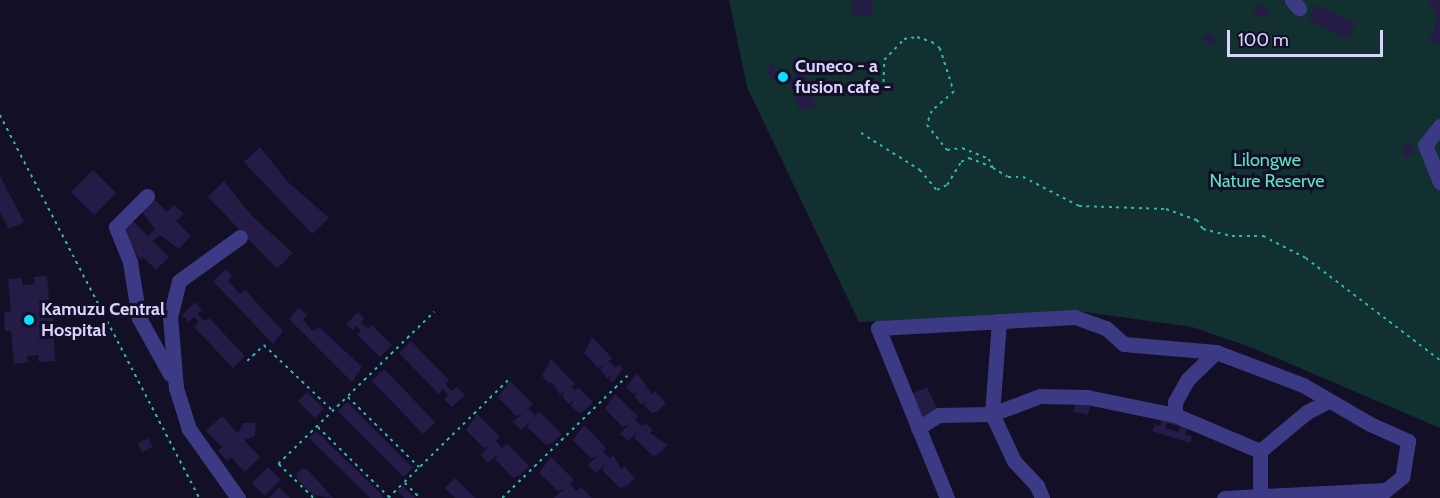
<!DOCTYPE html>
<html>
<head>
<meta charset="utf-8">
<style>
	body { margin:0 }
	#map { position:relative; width:1440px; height:498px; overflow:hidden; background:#130f26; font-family:Cabin,sans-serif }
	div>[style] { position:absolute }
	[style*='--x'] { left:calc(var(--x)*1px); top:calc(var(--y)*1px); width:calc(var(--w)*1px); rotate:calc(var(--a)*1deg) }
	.green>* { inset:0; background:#12302f }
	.building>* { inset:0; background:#241b47; transform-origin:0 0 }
	.path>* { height:1.5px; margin-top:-0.75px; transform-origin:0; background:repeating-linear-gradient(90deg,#2fb8b0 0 3px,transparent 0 7.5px) }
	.minor>* { height:15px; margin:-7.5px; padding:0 7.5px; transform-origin:7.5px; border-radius:7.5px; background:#3d3a85 }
	.dots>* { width:16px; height:16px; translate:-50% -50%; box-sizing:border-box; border:3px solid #130f26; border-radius:50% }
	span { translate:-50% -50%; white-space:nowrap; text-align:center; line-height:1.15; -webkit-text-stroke:6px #130f26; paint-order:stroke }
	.poi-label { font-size:18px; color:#d9d4ff; font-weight:700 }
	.left { translate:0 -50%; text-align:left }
	.park-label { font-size:18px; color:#5fe0c0 }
	.scale { position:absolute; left:1227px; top:30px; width:156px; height:27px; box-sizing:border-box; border:3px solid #d9d4ff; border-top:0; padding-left:8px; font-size:18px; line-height:21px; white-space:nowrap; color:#d9d4ff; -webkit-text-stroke:4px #130f26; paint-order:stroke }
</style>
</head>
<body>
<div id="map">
	<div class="green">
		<div style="clip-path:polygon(729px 0,1440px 0,1440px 428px,1253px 348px,1192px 327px,1077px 311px,859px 322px,747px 87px)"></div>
	</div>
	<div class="building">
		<div style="left:853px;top:0;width:20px;height:15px"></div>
		<div style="clip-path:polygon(1428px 0,1440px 0,1440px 46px,1429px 41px,1438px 19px)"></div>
		<div style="left:1257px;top:4px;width:13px;height:10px;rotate:23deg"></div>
		<div style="left:1315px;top:5px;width:45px;height:17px;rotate:24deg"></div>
		<div style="left:1208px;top:33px;width:12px;height:8px;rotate:42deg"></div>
		<div style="clip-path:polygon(773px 64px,778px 77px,772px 80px,766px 67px)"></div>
		<div style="left:804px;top:72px;width:35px;height:17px;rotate:70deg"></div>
		<div style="left:1410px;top:143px;width:11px;height:10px;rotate:63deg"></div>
		<div style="clip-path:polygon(260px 147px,288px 182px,329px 218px,312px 234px,244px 162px)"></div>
		<div style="left:93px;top:170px;width:33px;height:31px;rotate:45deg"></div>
		<div style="clip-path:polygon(0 176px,24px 222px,9px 229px,0 212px)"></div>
		<div style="clip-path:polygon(224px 181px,252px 216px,293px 253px,277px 269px,208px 197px)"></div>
		<div style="clip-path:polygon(151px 196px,167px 212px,174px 205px,184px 214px,176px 221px,191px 236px,179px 249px,160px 235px,153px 241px,169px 257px,156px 270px,143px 257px,141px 260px,120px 234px,133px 221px,148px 236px,155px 229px,139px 208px)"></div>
		<div style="clip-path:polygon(226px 269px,232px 276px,228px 281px,238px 292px,240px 294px,245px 290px,283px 331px,273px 344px,213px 281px)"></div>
		<div style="clip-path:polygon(47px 276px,50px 308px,53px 308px,55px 361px,39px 362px,38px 355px,27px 356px,28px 362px,14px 364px,11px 331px,5px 331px,4px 312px,11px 312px,8px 279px,22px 278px,22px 285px,35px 284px,34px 277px)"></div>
		<div style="clip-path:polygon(195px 302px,202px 310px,197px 314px,205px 321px,209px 318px,245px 356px,233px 368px,194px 327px,199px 322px,194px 317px,189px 322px,182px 315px)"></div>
		<div style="clip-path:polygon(299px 308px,307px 315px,303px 319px,312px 331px,319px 327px,362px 367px,352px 382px,289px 319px)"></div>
		<div style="clip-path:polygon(358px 312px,364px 318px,361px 322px,368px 329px,371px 325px,392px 345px,380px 357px,357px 335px,361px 331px,356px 326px,353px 330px,346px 324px)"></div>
		<div style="clip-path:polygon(592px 337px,612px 358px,609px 361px,616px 368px,619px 365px,623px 369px,612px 383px,609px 379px,613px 375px,607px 378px,600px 369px,604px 365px,598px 368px,584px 353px)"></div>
		<div style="clip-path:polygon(411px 341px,449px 380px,445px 384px,452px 391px,457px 387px,465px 395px,452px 407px,444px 399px,448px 395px,443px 389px,439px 394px,399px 353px)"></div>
		<div style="clip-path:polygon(551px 359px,575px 384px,571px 387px,575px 390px,578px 387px,593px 402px,584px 411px,579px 413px,571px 406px,574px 400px,569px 404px,562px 396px,564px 390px,560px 395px,552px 382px,549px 384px,542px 376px)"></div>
		<div style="left:384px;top:369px;width:74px;height:17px;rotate:46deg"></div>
		<div style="clip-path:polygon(637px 373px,652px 394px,655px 391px,666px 403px,657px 412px,652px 413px,644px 405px,646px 401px,642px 405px,635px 397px,637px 391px,634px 395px,626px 387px)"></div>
		<div style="clip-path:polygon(510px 381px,533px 404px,528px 408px,535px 415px,539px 411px,562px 434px,552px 443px,546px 445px,527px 427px,530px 421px,521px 430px,513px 422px,523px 413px,516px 416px,498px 397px)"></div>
		<div style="left:927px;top:387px;width:29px;height:18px;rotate:65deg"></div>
		<div style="left:307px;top:392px;width:24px;height:13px;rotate:45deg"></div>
		<div style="clip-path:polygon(615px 394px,638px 416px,635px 420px,642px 426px,645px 423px,653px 430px,650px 433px,668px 445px,659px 454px,653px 456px,634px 438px,637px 432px,628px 441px,620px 434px,629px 424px,623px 427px,605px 409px)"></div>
		<div style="left:1076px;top:400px;width:15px;height:12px;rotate:11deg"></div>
		<div style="left:347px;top:402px;width:93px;height:13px;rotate:45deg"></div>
		<div style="clip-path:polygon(477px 414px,500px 437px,496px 441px,502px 448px,507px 443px,529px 466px,520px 475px,513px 478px,495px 459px,498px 454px,488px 463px,481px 455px,490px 445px,484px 448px,466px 430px)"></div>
		<div style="clip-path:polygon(222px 416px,238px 433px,243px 423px,256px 423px,255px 436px,244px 440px,260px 457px,245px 472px,231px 457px,227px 461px,218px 451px,222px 447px,206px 431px)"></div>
		<div style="clip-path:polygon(evenodd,1163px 417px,1188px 425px,1185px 434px,1192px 437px,1190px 443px,1152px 431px,1155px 424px,1160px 426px,1163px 417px,1167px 423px,1180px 427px,1178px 432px,1165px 428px,1167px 423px)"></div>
		<div style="clip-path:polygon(584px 425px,606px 448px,603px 452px,610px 458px,613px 455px,621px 469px,624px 466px,635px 478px,627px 486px,620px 488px,602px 470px,605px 464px,596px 473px,588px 465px,597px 456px,591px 459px,573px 440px)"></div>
		<div style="clip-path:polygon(316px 431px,384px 497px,382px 498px,370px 498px,309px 438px)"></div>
		<div style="left:148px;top:438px;width:10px;height:12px;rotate:61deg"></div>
		<div style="clip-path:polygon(551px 457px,574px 480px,570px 484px,576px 491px,581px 487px,592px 498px,554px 498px,564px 489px,558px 491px,539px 473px)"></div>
		<div style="left:268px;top:467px;width:18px;height:23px;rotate:45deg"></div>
		<div style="clip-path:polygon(302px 468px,308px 470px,333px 498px,313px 495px,298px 480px,296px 474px)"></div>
		<div style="clip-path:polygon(455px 478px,475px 498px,455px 498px,445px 488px)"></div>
		<div style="clip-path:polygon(403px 486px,415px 498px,404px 498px,397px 491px)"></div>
		<div style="clip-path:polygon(279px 487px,290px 498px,269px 498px)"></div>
	</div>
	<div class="path">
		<div style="--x:883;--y:90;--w:30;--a:-88"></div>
		<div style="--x:884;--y:60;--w:29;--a:-46"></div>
		<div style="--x:904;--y:39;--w:13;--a:-9"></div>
		<div style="--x:917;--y:37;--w:16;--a:18"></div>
		<div style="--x:932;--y:42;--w:10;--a:37"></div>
		<div style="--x:940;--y:48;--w:46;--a:72.3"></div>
		<div style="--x:954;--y:92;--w:29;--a:139"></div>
		<div style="--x:932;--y:111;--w:15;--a:110"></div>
		<div style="--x:927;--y:125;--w:32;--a:51"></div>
		<div style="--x:947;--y:150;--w:15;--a:-8"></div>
		<div style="--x:962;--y:148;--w:29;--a:22"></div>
		<div style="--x:989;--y:159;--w:10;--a:66"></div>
		<div style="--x:993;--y:168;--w:17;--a:31"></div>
		<div style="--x:1008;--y:177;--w:15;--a:0"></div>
		<div style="--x:1023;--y:177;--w:63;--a:27.4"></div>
		<div style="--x:1079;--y:206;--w:87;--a:2"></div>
		<div style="--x:1166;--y:209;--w:33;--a:20"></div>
		<div style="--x:1197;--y:220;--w:11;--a:56"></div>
		<div style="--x:1203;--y:229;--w:30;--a:14"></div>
		<div style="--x:1232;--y:236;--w:31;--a:0"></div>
		<div style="--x:1263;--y:236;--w:48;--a:27.1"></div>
		<div style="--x:1306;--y:258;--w:168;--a:37.3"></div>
		<div style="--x:0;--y:115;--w:432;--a:62.5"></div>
		<div style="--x:861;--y:133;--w:70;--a:32.1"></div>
		<div style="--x:920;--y:170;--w:26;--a:50"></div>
		<div style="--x:937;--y:190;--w:11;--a:-27"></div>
		<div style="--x:947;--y:185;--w:27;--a:-59"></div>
		<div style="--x:961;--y:162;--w:9;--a:-27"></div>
		<div style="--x:969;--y:158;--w:25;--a:21"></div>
		<div style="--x:247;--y:361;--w:23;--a:-43"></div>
		<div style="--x:264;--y:345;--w:94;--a:43.7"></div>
		<div style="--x:348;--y:397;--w:100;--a:44.6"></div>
		<div style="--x:318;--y:427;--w:100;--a:44.6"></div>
		<div style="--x:405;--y:483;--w:21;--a:45"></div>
		<div style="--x:313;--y:498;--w:49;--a:-135.8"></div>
		<div style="--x:278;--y:464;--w:218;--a:-44.3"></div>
		<div style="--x:388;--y:498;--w:168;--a:-44.5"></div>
		<div style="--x:502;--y:498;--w:175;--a:-44.3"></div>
	</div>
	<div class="minor">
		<div style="--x:1292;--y:0;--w:11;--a:49"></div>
		<div style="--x:1440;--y:126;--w:24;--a:128"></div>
		<div style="--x:1425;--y:145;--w:40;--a:68"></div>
		<div style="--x:147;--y:196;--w:44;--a:135"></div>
		<div style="--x:116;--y:227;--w:38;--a:68"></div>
		<div style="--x:130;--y:262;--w:57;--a:80.9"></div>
		<div style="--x:139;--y:318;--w:64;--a:61"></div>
		<div style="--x:999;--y:321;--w:93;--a:94.3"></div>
		<div style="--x:992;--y:414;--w:52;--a:64.9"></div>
		<div style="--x:1014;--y:461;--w:34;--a:47"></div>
		<div style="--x:1037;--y:486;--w:13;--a:67"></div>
		<div style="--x:1175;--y:415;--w:13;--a:-90"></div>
		<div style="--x:1175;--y:402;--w:26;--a:-61"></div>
		<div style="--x:1188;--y:379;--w:39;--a:-44"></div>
		<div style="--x:918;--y:428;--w:25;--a:-32"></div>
		<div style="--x:939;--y:415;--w:53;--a:-1.1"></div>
		<div style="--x:992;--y:414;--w:51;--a:-20.6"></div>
		<div style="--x:1040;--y:396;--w:47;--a:1.2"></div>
		<div style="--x:1087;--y:397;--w:90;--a:11.6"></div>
		<div style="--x:1175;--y:415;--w:92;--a:23"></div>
		<div style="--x:1260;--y:496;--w:45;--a:-90"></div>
		<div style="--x:1260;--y:451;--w:61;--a:-39.7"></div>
		<div style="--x:1307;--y:412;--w:25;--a:-27"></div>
		<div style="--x:238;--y:498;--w:85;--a:-125.4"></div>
		<div style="--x:189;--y:429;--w:43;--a:-107.6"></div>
		<div style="--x:176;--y:388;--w:71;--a:-94.8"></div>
		<div style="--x:170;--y:317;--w:37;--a:-76"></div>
		<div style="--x:179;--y:281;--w:75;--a:-35.8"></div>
		<div style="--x:947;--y:498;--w:183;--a:-112.1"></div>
		<div style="--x:878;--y:328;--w:197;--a:-3.2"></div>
		<div style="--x:1075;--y:317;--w:33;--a:20"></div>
		<div style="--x:1106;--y:328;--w:24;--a:42"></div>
		<div style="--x:1124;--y:344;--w:92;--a:5"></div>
		<div style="--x:1216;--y:352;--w:93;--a:20.8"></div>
		<div style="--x:1303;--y:385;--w:78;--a:30.2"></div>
		<div style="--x:1370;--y:424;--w:42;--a:24.1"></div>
		<div style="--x:1408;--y:441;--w:36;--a:99"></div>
		<div style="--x:1402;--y:477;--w:21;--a:141"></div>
		<div style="--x:1386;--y:490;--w:162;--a:177.2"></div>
	</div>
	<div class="dots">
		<div style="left:783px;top:77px;background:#00e5ff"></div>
		<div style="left:29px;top:320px;background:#00e5ff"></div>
	</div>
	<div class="poi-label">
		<span class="left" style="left:795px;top:77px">Cuneco - a<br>fusion cafe -</span>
		<span class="left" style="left:41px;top:320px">Kamuzu Central<br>Hospital</span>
	</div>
	<div class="park-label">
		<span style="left:1267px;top:171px">Lilongwe<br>Nature Reserve</span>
	</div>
	<div class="scale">100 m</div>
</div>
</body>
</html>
